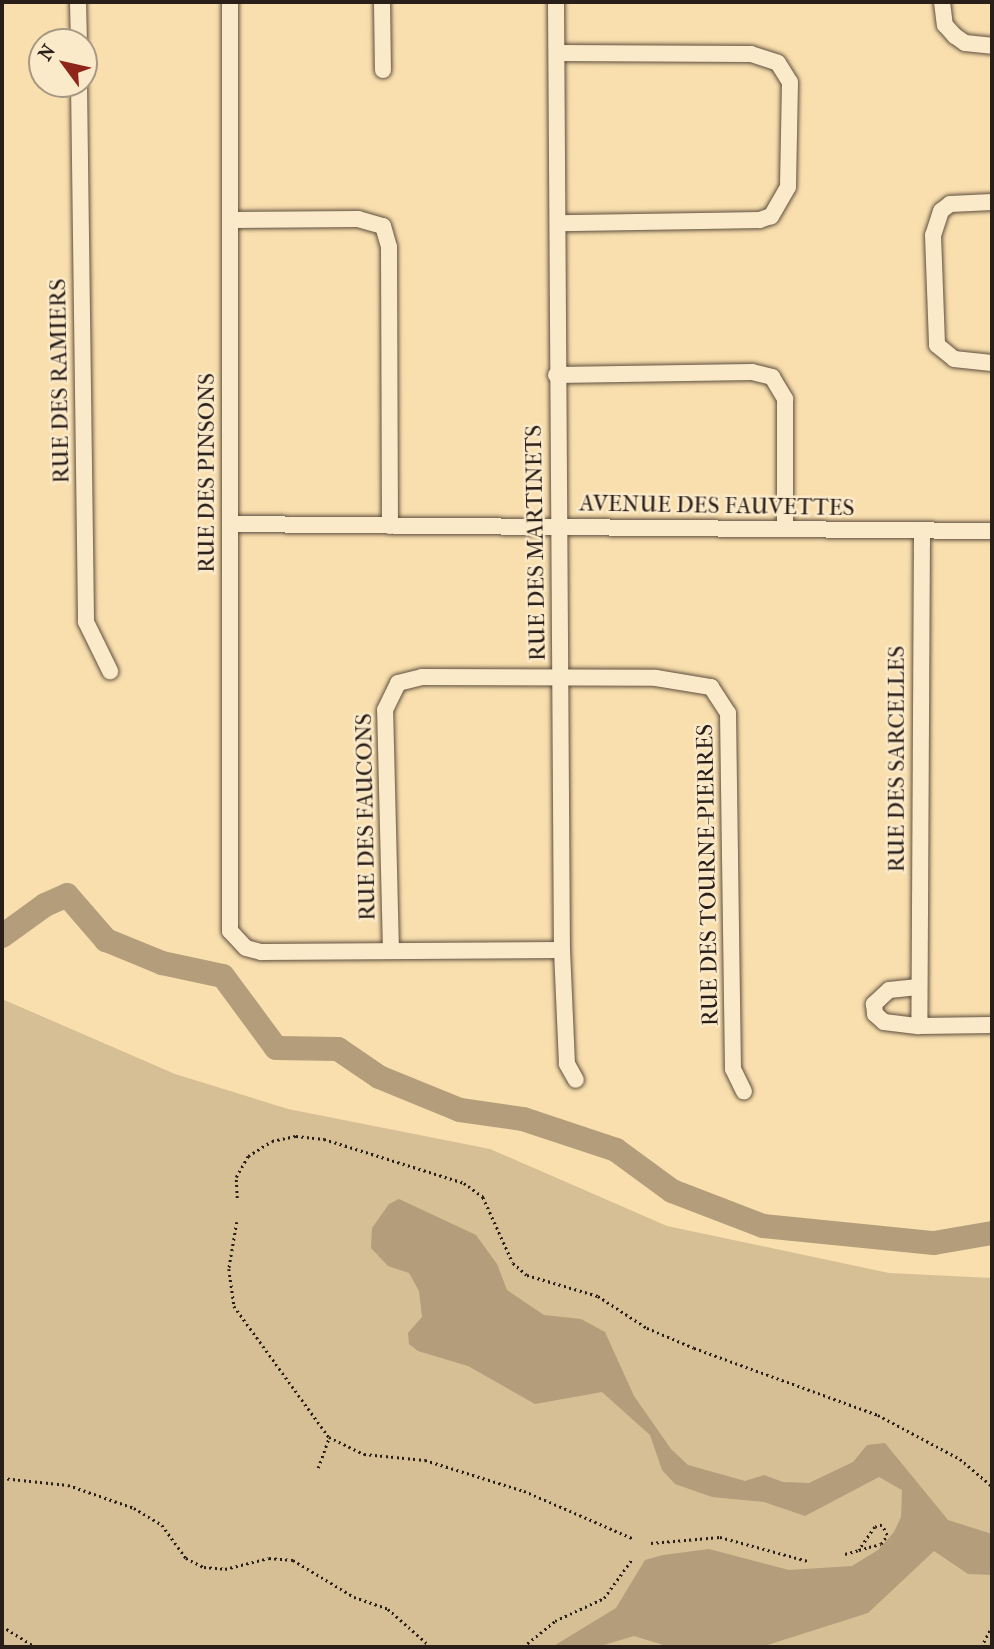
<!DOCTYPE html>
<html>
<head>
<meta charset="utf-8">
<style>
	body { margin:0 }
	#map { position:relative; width:994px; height:1649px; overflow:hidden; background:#f9dfae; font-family:"IM FELL French Canon",serif }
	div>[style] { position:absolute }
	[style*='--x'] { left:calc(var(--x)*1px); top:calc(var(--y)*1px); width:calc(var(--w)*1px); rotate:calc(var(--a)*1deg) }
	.green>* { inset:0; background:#d6be95 }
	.water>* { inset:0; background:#b39d7b }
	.river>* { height:24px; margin:-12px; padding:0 12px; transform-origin:12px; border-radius:12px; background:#b39d7b }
	.path>* { height:2.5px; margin-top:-1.25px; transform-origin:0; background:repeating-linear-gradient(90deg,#2a1e19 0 2px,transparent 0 5.5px) }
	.roads { filter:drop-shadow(0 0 2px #5e4e3e) drop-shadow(0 0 2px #5e4e3e) }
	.street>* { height:16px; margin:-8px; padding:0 8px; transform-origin:8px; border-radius:8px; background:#fbeaca }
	span { translate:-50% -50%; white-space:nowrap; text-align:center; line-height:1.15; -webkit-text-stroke:5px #fbeaca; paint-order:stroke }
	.street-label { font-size:23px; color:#2a1e19 }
	.frame { position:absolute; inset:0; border:4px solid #2a1e19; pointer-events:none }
	.north { position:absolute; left:28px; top:28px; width:70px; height:70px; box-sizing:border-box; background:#fbeaca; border:2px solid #a79883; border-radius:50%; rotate:303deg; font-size:19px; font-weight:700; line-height:28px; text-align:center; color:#2a1e19 }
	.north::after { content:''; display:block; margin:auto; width:24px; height:32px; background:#8f2418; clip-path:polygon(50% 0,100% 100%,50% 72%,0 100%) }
</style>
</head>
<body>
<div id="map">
	<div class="green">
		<div style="clip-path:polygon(2px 999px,175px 1074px,288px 1109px,490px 1149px,667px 1226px,889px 1273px,992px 1278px,992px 1647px,2px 1647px)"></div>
	</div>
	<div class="water">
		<div style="clip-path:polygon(399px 1199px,476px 1235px,497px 1264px,507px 1290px,544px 1315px,581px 1319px,605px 1332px,634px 1396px,671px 1449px,688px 1465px,745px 1481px,764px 1475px,783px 1482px,809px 1483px,853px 1462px,867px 1445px,885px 1443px,948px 1520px,992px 1534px,992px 1575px,968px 1574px,934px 1551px,868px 1613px,761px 1647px,670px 1647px,634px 1636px,597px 1647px,552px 1647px,616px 1608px,645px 1560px,663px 1555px,709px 1549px,789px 1570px,852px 1566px,878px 1550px,894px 1532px,901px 1517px,902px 1490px,879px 1477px,805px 1516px,764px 1502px,712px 1497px,675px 1484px,662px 1470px,650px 1435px,602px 1392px,535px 1404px,468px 1366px,418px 1351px,409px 1344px,408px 1333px,422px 1317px,419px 1291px,409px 1273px,388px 1266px,371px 1248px,372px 1228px,389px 1204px)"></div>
	</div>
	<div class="river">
		<div style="--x:2;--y:936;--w:53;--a:-35.8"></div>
		<div style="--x:45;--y:905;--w:24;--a:-24"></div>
		<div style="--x:67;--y:895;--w:60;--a:49.1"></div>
		<div style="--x:106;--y:940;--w:61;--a:22.3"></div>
		<div style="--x:162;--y:963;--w:62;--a:12"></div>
		<div style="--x:223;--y:976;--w:89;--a:53.6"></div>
		<div style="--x:276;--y:1048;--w:62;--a:0.9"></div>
		<div style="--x:338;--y:1049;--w:50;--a:34.3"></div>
		<div style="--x:379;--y:1077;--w:87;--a:22.2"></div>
		<div style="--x:460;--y:1110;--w:64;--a:8.1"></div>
		<div style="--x:523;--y:1119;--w:98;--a:18.4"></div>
		<div style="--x:616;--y:1150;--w:69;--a:36.2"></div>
		<div style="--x:672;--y:1191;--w:97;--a:21"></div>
		<div style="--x:763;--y:1226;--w:172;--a:5.7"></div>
		<div style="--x:934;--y:1243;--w:59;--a:-9.8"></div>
	</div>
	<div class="path">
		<div style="--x:237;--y:1198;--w:21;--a:-93"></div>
		<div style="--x:236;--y:1177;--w:24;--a:-60"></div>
		<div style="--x:248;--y:1156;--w:28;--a:-32"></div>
		<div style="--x:272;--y:1141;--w:25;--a:-12"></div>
		<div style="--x:296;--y:1136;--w:28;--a:6"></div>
		<div style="--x:324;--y:1139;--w:147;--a:17.4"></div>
		<div style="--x:464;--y:1183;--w:24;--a:36"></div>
		<div style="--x:483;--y:1197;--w:72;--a:65.6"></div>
		<div style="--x:513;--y:1263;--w:18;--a:41"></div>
		<div style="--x:527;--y:1275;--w:74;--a:16.5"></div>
		<div style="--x:598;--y:1296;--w:59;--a:33.1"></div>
		<div style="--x:647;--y:1328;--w:51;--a:23.1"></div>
		<div style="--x:694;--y:1348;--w:196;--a:20"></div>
		<div style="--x:878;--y:1415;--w:93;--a:28.2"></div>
		<div style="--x:960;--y:1459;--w:42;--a:40.2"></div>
		<div style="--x:237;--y:1222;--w:48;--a:99.7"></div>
		<div style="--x:229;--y:1269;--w:37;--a:82"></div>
		<div style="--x:234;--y:1306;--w:162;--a:54.1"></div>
		<div style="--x:329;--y:1437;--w:39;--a:26"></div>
		<div style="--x:364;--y:1454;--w:61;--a:5.6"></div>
		<div style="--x:425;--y:1460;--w:104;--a:17.4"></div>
		<div style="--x:524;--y:1491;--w:118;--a:23.5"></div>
		<div style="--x:318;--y:1468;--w:33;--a:-70"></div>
		<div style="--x:2;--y:1478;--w:66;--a:6.1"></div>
		<div style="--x:68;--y:1485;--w:70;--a:19.2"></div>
		<div style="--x:134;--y:1508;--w:33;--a:31"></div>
		<div style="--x:162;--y:1525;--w:41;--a:54"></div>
		<div style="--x:186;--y:1558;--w:20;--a:27"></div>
		<div style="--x:204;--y:1567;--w:21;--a:5"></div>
		<div style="--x:225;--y:1569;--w:45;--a:-14"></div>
		<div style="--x:269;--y:1558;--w:24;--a:5"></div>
		<div style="--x:293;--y:1560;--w:71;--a:31.2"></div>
		<div style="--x:354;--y:1597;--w:36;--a:19"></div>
		<div style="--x:388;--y:1609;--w:57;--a:41.5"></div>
		<div style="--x:651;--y:1543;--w:69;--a:-5"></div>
		<div style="--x:720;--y:1537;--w:91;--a:15.3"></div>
		<div style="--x:845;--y:1554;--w:15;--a:-16"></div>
		<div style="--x:859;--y:1550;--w:10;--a:-17"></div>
		<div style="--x:869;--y:1547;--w:12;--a:-14"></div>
		<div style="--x:881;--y:1544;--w:11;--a:-56"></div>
		<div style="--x:887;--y:1535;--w:11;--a:-117"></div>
		<div style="--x:882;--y:1525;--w:7;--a:164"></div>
		<div style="--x:875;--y:1527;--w:28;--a:125"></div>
		<div style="--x:2;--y:1626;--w:40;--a:32"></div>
		<div style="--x:523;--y:1647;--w:41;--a:-39.1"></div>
		<div style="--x:555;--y:1621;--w:54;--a:-25.1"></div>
		<div style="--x:604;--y:1598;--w:49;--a:-54.1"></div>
		<div style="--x:981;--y:1647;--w:24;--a:-62"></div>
	</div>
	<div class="roads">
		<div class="street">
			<div style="--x:78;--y:2;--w:40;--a:88.6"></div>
			<div style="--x:230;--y:2;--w:929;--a:90"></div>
			<div style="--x:230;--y:931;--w:23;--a:47"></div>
			<div style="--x:246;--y:948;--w:16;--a:15"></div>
			<div style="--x:261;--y:952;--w:301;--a:-0.4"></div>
			<div style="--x:382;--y:2;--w:68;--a:89.2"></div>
			<div style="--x:556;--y:2;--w:948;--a:89.64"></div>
			<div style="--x:562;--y:950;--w:114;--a:87.5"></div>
			<div style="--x:567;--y:1064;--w:18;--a:61"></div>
			<div style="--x:942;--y:2;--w:23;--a:83"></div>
			<div style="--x:945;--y:25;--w:15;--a:48"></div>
			<div style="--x:955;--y:36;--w:12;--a:35"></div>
			<div style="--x:965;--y:43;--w:27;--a:6"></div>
			<div style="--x:557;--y:53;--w:194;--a:0.3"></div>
			<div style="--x:751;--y:54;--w:28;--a:18"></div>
			<div style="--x:778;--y:63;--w:22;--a:58"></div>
			<div style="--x:790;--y:82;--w:105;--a:91.1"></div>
			<div style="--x:788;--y:187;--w:34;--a:120"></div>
			<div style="--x:771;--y:216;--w:12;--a:160"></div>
			<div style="--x:760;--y:220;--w:202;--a:179.1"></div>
			<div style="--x:79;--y:84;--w:538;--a:89.25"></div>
			<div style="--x:86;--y:622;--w:55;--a:63.9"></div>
			<div style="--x:992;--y:202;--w:42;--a:177.3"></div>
			<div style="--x:950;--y:204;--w:11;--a:142"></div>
			<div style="--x:941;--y:211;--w:25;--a:108"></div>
			<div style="--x:933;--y:235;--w:110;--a:87.9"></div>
			<div style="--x:937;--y:345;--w:22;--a:39"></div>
			<div style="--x:954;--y:359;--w:38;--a:6"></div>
			<div style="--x:230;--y:220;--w:128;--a:-0.4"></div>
			<div style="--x:358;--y:219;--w:26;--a:16"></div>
			<div style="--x:383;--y:226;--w:22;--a:74"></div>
			<div style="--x:389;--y:247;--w:279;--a:89.8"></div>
			<div style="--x:556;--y:375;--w:196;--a:-0.9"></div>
			<div style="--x:752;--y:372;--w:21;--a:14"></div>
			<div style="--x:772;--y:377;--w:26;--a:59"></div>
			<div style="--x:785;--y:399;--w:130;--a:90"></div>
			<div style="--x:230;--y:524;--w:762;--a:0.53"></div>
			<div style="--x:922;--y:530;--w:496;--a:90.3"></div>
			<div style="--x:919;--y:1026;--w:73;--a:-0.8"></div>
			<div style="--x:391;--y:951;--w:241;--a:-91.4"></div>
			<div style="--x:385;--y:710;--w:30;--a:-64"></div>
			<div style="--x:398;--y:683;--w:25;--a:-14"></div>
			<div style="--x:422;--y:677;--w:234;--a:0.2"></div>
			<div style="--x:656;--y:678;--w:56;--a:9.3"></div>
			<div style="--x:711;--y:687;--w:31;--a:57"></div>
			<div style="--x:728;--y:713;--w:356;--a:89.2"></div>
			<div style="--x:733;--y:1069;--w:25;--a:64"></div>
			<div style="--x:918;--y:987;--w:29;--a:174"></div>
			<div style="--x:889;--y:990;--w:21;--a:137"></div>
			<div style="--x:874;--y:1004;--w:10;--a:84"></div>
			<div style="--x:875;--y:1014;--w:12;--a:42"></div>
			<div style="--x:884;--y:1022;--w:35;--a:7"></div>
		</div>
	</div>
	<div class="street-label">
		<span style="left:60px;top:381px;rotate:-91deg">RUE DES RAMIERS</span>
		<span style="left:207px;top:473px;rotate:-90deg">RUE DES PINSONS</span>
		<span style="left:717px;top:506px;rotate:1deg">AVENUE DES FAUVETTES</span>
		<span style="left:536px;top:543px;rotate:-91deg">RUE DES MARTINETS</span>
		<span style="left:897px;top:759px;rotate:-90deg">RUE DES SARCELLES</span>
		<span style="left:366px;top:817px;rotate:-91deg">RUE DES FAUCONS</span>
		<span style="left:708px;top:875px;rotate:-91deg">RUE DES TOURNE-PIERRES</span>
	</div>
	<div class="frame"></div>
	<div class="north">N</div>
</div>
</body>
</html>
